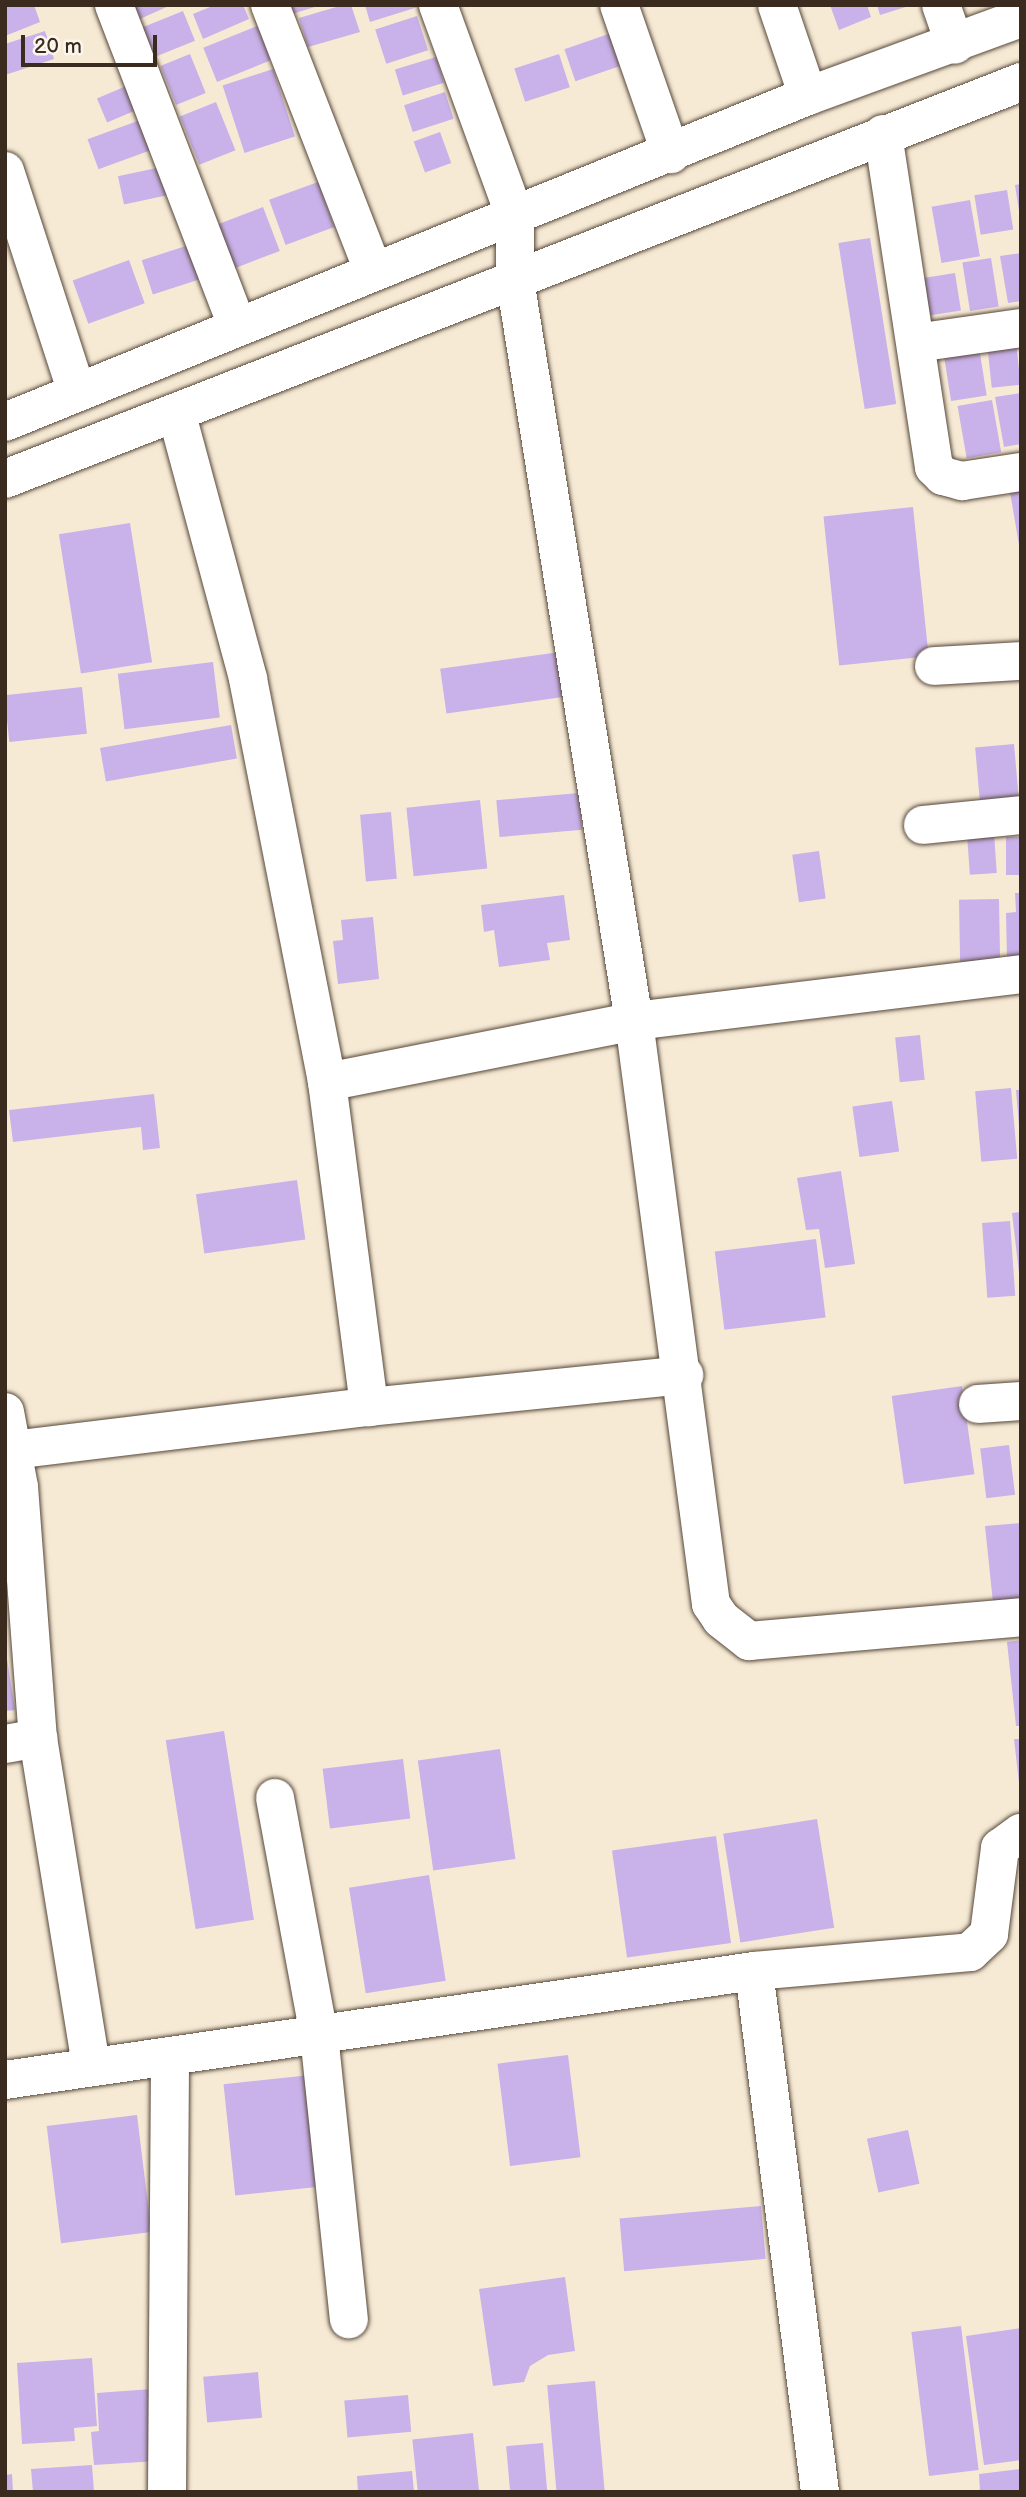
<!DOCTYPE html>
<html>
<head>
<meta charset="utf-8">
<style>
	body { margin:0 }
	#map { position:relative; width:1026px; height:2497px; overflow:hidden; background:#f6ead5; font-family:"Balsamiq Sans",sans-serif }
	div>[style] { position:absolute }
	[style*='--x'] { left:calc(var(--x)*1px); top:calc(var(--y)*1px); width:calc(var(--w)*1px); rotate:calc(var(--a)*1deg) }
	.building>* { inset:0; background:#c9b1ea; transform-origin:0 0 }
	.roads { filter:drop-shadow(0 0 2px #574739) drop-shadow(0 0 2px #574739) }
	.minor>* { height:38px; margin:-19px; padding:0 19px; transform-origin:19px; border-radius:19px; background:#fff }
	span { translate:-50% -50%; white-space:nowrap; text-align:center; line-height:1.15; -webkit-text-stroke:6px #fbf7ec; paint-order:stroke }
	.frame { position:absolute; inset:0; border:7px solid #3b2a1e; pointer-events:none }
	.scale { position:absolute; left:21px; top:35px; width:136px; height:32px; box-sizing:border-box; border:4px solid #3b2a1e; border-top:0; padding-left:9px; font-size:21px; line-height:24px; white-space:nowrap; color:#3b2a1e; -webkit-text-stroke:5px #fbf7ec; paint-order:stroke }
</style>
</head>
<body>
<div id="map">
	<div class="building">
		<div style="clip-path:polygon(5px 5px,34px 5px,40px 22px,5px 36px)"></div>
		<div style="clip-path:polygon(123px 5px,171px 5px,131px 23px)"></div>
		<div style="clip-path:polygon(215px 5px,243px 5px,249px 19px,203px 39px,193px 14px)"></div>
		<div style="clip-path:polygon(289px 5px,318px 5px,318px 6px,292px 14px)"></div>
		<div style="clip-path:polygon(343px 5px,351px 5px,360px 32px,308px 47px,299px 18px)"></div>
		<div style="clip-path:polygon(365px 5px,421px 5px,421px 6px,370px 22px)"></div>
		<div style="clip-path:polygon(830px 5px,867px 5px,871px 17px,839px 30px)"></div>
		<div style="clip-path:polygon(877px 5px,909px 5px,909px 6px,880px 15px)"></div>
		<div style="left:183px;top:11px;width:32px;height:52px;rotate:68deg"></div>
		<div style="left:417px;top:16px;width:36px;height:44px;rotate:72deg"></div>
		<div style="left:257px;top:26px;width:37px;height:58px;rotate:68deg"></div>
		<div style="left:623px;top:29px;width:34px;height:62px;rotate:71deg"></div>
		<div style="clip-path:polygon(45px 31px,54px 59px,5px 75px,5px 44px)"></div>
		<div style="left:190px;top:54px;width:42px;height:32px;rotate:68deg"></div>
		<div style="left:559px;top:54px;width:35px;height:47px;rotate:72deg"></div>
		<div style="left:436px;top:57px;width:27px;height:43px;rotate:73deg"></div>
		<div style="left:273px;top:69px;width:71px;height:53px;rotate:72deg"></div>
		<div style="left:131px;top:84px;width:26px;height:37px;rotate:67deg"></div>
		<div style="left:445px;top:92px;width:28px;height:43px;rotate:72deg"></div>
		<div style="left:216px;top:102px;width:52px;height:39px;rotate:68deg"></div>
		<div style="left:143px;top:119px;width:32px;height:59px;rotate:70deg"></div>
		<div style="left:440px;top:132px;width:33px;height:28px;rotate:70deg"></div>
		<div style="left:161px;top:167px;width:29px;height:44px;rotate:78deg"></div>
		<div style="left:318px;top:182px;width:48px;height:52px;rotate:70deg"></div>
		<div style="clip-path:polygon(1021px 184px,1021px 211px,1019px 211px,1015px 185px)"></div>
		<div style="left:1007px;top:190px;width:40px;height:33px;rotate:81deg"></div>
		<div style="left:970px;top:200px;width:57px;height:39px;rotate:80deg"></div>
		<div style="left:263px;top:207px;width:47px;height:58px;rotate:69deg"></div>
		<div style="left:870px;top:238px;width:168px;height:32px;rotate:81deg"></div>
		<div style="left:195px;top:243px;width:36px;height:56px;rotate:72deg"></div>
		<div style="clip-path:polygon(1021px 253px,1021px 301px,1008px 303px,1000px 256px)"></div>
		<div style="left:991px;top:258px;width:49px;height:29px;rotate:81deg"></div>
		<div style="left:129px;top:260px;width:46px;height:60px;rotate:70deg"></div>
		<div style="left:955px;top:273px;width:38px;height:32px;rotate:81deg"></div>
		<div style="left:1016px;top:341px;width:44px;height:29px;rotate:84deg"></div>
		<div style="left:979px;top:347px;width:49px;height:36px;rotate:81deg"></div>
		<div style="clip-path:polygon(1021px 393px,1021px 444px,1004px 447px,995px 397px)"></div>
		<div style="left:992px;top:400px;width:53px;height:35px;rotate:80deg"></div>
		<div style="clip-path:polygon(1021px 490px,1021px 545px,1019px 545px,1010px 492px)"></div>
		<div style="left:913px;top:507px;width:150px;height:90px;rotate:84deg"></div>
		<div style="left:130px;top:523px;width:141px;height:72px;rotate:81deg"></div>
		<div style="left:560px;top:652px;width:45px;height:121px;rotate:82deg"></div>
		<div style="left:213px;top:662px;width:56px;height:96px;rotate:83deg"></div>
		<div style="left:82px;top:687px;width:47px;height:78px;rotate:84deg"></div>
		<div style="left:231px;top:725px;width:34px;height:133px;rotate:80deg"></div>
		<div style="left:1014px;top:744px;width:60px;height:39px;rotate:85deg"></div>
		<div style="left:579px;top:793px;width:37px;height:83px;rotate:85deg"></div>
		<div style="left:480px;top:800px;width:69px;height:74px;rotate:84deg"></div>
		<div style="left:391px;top:812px;width:67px;height:31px;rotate:85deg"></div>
		<div style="left:994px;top:833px;width:40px;height:27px;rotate:86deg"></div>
		<div style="left:1021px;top:837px;width:38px;height:15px;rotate:90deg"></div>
		<div style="left:819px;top:851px;width:48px;height:27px;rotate:82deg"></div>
		<div style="clip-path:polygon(1015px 893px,1021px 893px,1021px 960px,1007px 960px,1006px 913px,1016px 912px)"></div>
		<div style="clip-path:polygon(564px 895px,570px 940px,547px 943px,550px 960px,499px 967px,494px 930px,484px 932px,481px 905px)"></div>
		<div style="left:999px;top:899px;width:62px;height:40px;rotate:89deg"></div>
		<div style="clip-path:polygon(373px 917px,379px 979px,338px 984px,333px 941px,343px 940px,341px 920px)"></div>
		<div style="left:920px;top:1035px;width:45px;height:25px;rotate:84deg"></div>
		<div style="left:1011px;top:1088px;width:71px;height:36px;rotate:85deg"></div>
		<div style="clip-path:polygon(1016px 1090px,1021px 1090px,1021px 1126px,1019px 1126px)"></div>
		<div style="clip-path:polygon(154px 1094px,160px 1148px,143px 1150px,141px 1127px,13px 1142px,9px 1110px)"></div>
		<div style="left:892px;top:1101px;width:51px;height:40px;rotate:82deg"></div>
		<div style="clip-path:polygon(841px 1171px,855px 1264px,825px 1268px,819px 1229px,806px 1230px,797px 1178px)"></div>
		<div style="left:297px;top:1180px;width:60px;height:102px;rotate:82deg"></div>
		<div style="clip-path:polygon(1021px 1212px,1021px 1273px,1019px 1273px,1012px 1213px)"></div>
		<div style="left:1010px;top:1221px;width:75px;height:28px;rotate:86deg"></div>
		<div style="left:816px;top:1239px;width:79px;height:102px;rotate:83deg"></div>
		<div style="left:962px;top:1386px;width:89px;height:71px;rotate:82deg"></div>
		<div style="left:1009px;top:1445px;width:50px;height:29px;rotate:83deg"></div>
		<div style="clip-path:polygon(1021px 1523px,1021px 1610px,994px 1612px,985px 1526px)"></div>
		<div style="clip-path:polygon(1021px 1640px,1021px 1726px,1016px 1726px,1007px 1642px)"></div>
		<div style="clip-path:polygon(5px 1646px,15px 1710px,5px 1711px)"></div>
		<div style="left:224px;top:1731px;width:191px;height:59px;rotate:81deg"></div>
		<div style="clip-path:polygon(1014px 1739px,1021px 1739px,1021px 1782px,1019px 1783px)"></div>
		<div style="left:500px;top:1749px;width:111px;height:83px;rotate:82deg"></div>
		<div style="left:403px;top:1759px;width:60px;height:81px;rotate:83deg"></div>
		<div style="left:817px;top:1819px;width:110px;height:95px;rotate:81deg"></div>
		<div style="left:716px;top:1836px;width:108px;height:105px;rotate:82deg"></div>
		<div style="left:429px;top:1875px;width:107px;height:81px;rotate:81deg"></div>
		<div style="left:568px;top:2055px;width:103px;height:71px;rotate:83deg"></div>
		<div style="left:320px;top:2074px;width:112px;height:97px;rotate:84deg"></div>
		<div style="left:137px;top:2115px;width:118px;height:91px;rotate:83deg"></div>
		<div style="left:908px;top:2130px;width:55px;height:42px;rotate:78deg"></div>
		<div style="left:761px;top:2206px;width:53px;height:142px;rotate:85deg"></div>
		<div style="clip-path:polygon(565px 2277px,575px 2351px,548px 2355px,530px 2366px,524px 2382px,493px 2386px,479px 2289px)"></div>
		<div style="left:961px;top:2326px;width:145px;height:50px;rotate:83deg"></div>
		<div style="clip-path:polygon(1021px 2328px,1021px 2460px,984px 2465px,966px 2336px)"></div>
		<div style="clip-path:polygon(92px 2358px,97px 2426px,74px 2428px,75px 2441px,22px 2444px,17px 2363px)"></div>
		<div style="left:258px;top:2372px;width:46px;height:55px;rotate:85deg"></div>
		<div style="left:595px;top:2381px;width:111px;height:48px;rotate:85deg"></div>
		<div style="clip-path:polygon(152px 2389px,157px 2461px,94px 2465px,91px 2432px,99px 2431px,97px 2393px)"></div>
		<div style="left:408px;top:2395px;width:37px;height:64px;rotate:85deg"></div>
		<div style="left:473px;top:2433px;width:59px;height:61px;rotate:84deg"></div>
		<div style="left:543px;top:2443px;width:49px;height:37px;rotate:85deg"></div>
		<div style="clip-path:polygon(92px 2465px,94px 2492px,33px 2492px,31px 2469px)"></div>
		<div style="clip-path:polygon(1021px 2469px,1021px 2492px,980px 2492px,979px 2474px)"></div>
		<div style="clip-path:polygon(412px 2471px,414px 2492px,358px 2492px,357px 2476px)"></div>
		<div style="clip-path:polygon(12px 2474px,13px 2492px,5px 2492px,5px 2475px)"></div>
	</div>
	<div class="roads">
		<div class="minor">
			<div style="--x:114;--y:5;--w:343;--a:69"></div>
			<div style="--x:270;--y:5;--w:285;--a:68.8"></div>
			<div style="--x:438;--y:5;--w:226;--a:70"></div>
			<div style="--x:515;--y:217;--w:63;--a:90"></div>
			<div style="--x:515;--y:280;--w:750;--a:80.88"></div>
			<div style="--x:634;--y:1021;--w:588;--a:82.48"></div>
			<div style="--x:711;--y:1604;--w:18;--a:56"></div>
			<div style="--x:721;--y:1619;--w:36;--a:38"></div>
			<div style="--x:749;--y:1641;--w:273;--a:-5"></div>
			<div style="--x:619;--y:5;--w:158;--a:70.8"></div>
			<div style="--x:777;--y:5;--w:96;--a:71.2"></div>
			<div style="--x:941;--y:5;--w:42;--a:70.7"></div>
			<div style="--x:883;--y:134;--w:337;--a:81.3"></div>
			<div style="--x:934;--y:467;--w:13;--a:45"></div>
			<div style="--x:943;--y:476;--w:20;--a:15"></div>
			<div style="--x:962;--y:481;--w:60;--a:-8.7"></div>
			<div style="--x:5;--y:171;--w:233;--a:72"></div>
			<div style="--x:916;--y:343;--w:106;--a:-8.1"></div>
			<div style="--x:177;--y:415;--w:273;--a:74.9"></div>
			<div style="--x:248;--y:679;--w:411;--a:78.9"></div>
			<div style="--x:327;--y:1082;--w:328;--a:82.6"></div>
			<div style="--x:5;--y:422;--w:867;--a:-22.1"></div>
			<div style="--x:808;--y:96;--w:227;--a:-20.1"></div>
			<div style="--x:5;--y:479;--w:1091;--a:-21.34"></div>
			<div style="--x:934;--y:666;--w:87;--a:-3.3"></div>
			<div style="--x:923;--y:825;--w:99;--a:-5.8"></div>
			<div style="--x:327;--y:1082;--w:313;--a:-11.2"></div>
			<div style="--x:634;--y:1021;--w:390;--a:-6.9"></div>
			<div style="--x:978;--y:1404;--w:43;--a:-4"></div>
			<div style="--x:5;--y:1412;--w:76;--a:79.4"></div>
			<div style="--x:19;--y:1487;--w:252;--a:85.7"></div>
			<div style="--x:38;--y:1738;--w:330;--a:80.8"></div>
			<div style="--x:12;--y:1450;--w:360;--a:-6.9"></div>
			<div style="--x:369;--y:1407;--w:317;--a:-5.8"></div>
			<div style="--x:5;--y:1744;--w:34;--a:-10"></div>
			<div style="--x:275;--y:1798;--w:241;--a:79.5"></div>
			<div style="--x:319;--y:2035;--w:286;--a:84"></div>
			<div style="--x:754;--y:1971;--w:525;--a:82.78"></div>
			<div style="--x:5;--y:2080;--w:757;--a:-8.28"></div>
			<div style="--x:754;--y:1971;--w:217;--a:-5"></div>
			<div style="--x:970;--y:1952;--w:26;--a:-43"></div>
			<div style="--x:989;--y:1934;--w:87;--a:-82.7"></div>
			<div style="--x:1000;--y:1848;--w:26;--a:-36"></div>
			<div style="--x:167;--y:2492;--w:436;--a:-89.6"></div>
		</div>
	</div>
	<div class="frame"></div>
	<div class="scale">20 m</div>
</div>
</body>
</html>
